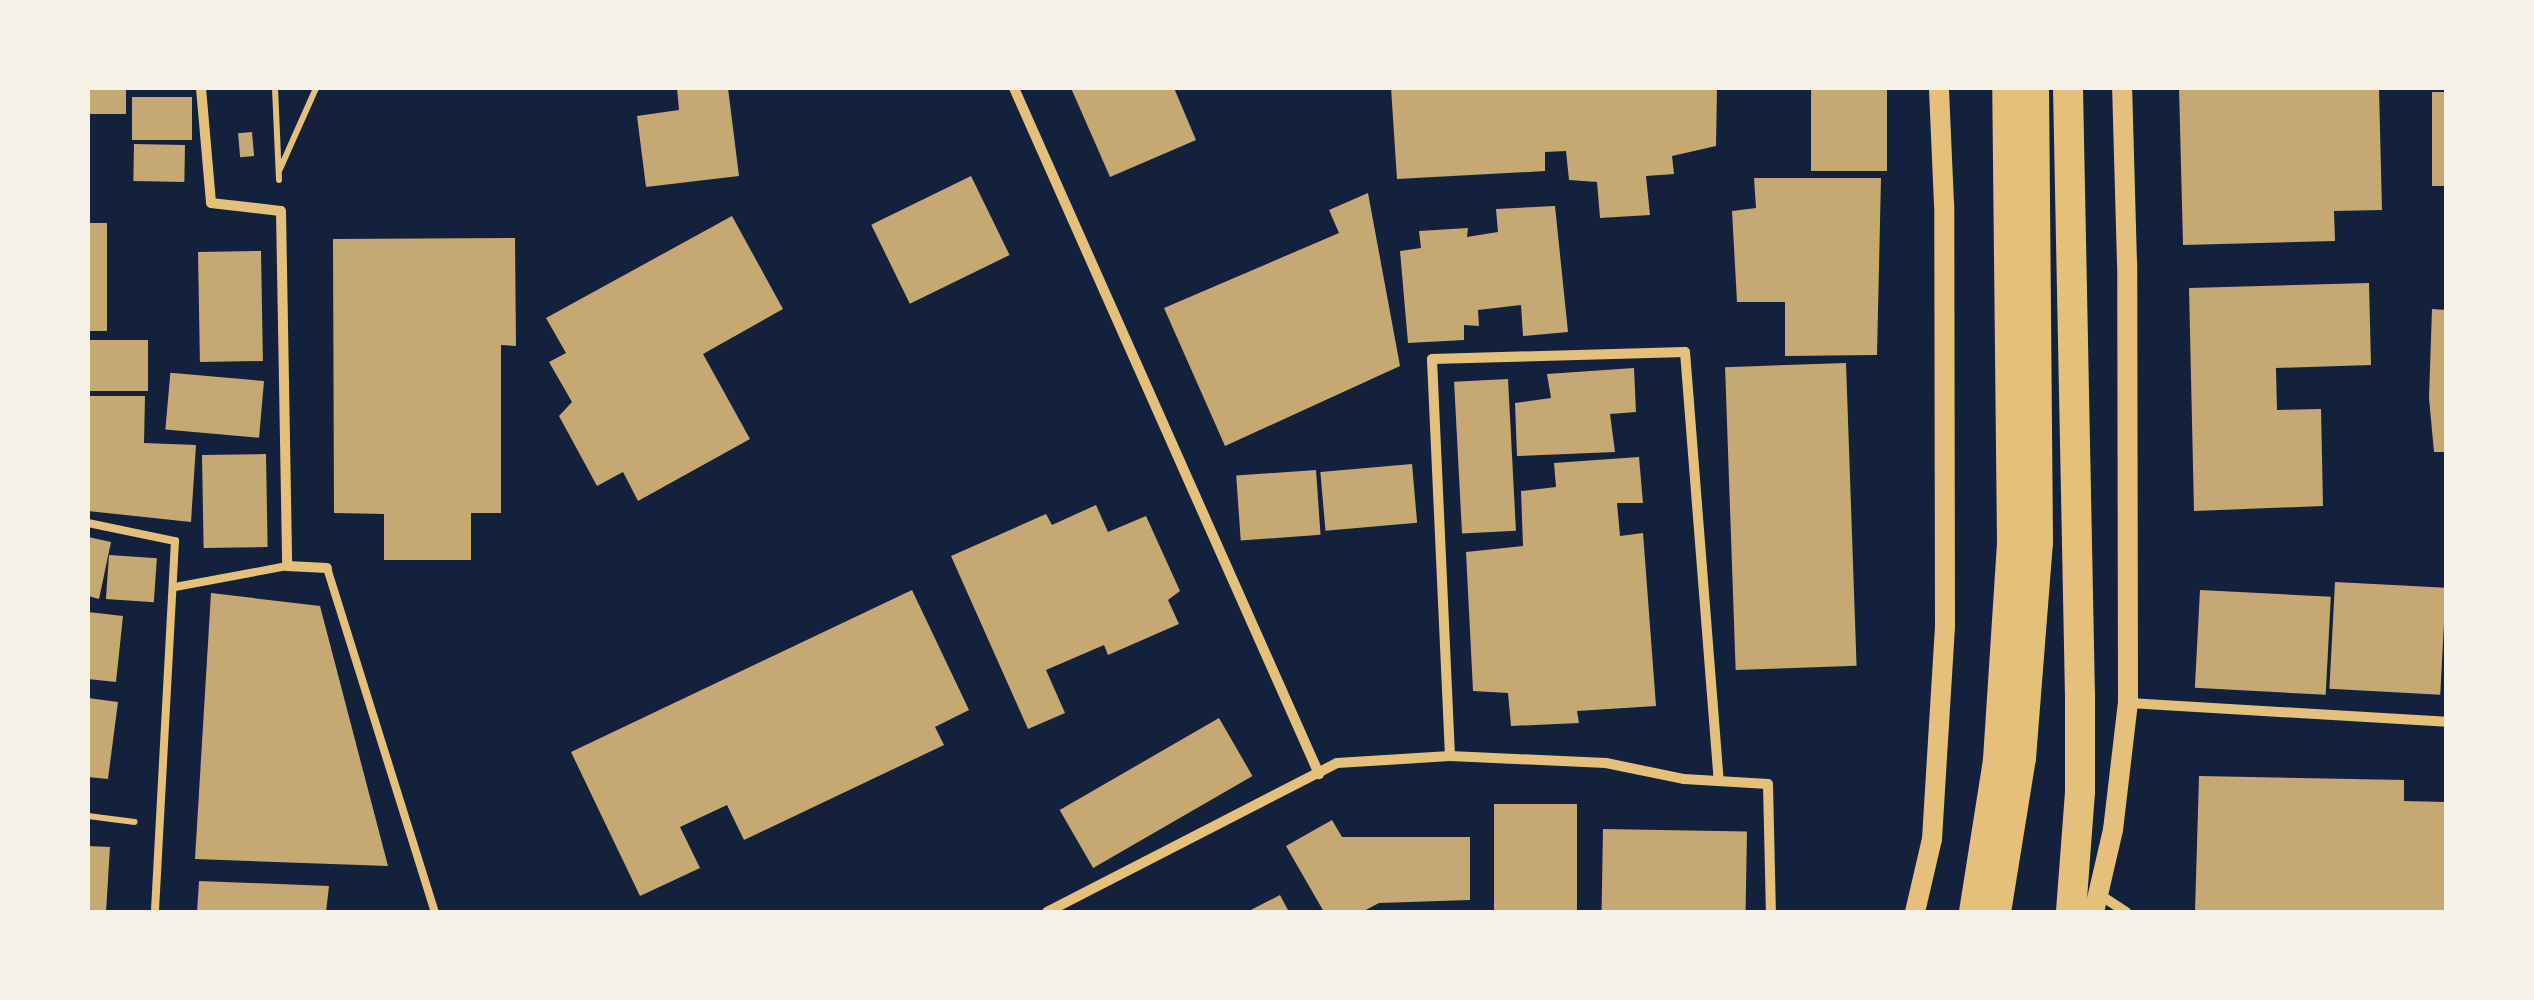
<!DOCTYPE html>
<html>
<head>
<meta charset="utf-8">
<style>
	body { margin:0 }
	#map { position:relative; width:2534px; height:1000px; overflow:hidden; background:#14213d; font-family:"Public Sans",sans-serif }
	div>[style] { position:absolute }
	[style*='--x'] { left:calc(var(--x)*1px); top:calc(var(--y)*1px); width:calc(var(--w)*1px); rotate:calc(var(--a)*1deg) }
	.building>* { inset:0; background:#c6a872; transform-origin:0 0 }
	.path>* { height:6px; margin:-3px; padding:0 3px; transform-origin:3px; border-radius:3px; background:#e5c07b }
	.service>* { height:8px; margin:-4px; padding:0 4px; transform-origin:4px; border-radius:4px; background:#e5c07b }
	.minor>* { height:10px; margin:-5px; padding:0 5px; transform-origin:5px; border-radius:5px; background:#e5c07b }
	.secondary>* { height:20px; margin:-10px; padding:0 10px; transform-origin:10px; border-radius:10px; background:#e5c07b }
	.motorway>* { height:30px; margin:-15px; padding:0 15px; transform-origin:15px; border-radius:15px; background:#e5c07b }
	span { translate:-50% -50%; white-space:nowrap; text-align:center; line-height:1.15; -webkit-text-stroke:9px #f6f1e7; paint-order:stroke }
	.frame { position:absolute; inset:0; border:90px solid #f6f1e7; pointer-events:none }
</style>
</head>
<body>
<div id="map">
	<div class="building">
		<div style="left:88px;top:88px;width:38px;height:26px"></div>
		<div style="clip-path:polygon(677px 88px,728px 88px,739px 176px,646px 187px,637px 116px,679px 110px)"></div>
		<div style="clip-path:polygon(1071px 88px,1174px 88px,1196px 140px,1110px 177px)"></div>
		<div style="clip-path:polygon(1391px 88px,1717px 88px,1716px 146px,1672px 156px,1674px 174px,1646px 176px,1650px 215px,1600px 218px,1597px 182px,1569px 180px,1566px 151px,1545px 152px,1545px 171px,1397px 179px)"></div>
		<div style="left:1811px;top:88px;width:76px;height:83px"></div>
		<div style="clip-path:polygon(2179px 88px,2379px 88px,2382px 210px,2334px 211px,2335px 241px,2183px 245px)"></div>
		<div style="left:2432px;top:92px;width:14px;height:94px"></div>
		<div style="left:132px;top:97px;width:60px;height:43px"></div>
		<div style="left:252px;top:132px;width:24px;height:14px;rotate:85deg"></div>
		<div style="left:134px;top:144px;width:51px;height:37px;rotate:1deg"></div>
		<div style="left:971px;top:176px;width:88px;height:111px;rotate:64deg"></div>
		<div style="clip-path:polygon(1754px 178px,1881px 178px,1877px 355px,1785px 356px,1785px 302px,1737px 302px,1732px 211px,1756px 208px)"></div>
		<div style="clip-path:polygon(1368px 193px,1400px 366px,1225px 446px,1164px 308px,1339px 233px,1329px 210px)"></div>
		<div style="clip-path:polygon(1555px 206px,1568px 332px,1523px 336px,1521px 305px,1478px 310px,1479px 326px,1464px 325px,1464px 340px,1408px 343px,1400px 251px,1421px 248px,1419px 231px,1468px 228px,1467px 237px,1498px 232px,1496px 209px)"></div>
		<div style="clip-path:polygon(732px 216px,783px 309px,703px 354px,750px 439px,638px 501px,623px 472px,597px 486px,559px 416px,572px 402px,549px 362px,566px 353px,546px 318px)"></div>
		<div style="left:88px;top:223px;width:19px;height:108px"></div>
		<div style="clip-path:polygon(515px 238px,516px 346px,501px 345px,501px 513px,471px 513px,471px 560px,384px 560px,384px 514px,334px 513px,333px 239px)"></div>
		<div style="left:261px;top:251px;width:110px;height:63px;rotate:89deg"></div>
		<div style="clip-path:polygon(2369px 283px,2371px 365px,2276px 368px,2277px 410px,2321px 409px,2323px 506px,2194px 511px,2189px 288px)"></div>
		<div style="clip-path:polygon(2432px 309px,2446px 310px,2446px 452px,2434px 452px,2429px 398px)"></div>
		<div style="left:88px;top:340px;width:60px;height:51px"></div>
		<div style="left:1846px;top:363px;width:303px;height:121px;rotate:88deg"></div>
		<div style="clip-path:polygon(1634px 368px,1636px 412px,1610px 414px,1615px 452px,1517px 456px,1515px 403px,1551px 398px,1547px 374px)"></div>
		<div style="left:1508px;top:379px;width:152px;height:54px;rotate:87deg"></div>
		<div style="left:264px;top:381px;width:57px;height:94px;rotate:95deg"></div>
		<div style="clip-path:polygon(88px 396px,145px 396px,144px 443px,196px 445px,191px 522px,88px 511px)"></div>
		<div style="left:266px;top:454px;width:93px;height:64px;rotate:89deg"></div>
		<div style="clip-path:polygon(1639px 457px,1643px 503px,1617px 503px,1620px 536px,1643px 533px,1656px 706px,1577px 711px,1579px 723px,1511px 726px,1508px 693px,1473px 691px,1466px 552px,1523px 546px,1521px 491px,1556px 487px,1554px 463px)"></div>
		<div style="left:1412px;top:464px;width:59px;height:92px;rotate:85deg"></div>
		<div style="left:1316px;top:470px;width:65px;height:80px;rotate:86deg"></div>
		<div style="clip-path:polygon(1096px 505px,1108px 532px,1146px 516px,1180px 591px,1168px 600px,1179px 624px,1108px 655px,1104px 645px,1046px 670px,1065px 713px,1028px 729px,951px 556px,1046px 514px,1052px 525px)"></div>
		<div style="clip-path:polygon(88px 537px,111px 542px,99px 599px,88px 596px)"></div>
		<div style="left:109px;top:555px;width:48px;height:44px;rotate:4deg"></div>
		<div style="left:2335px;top:582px;width:111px;height:107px;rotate:3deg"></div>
		<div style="clip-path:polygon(912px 590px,969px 710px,935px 727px,944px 745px,744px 840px,727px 805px,680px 827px,700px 868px,640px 896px,571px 752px)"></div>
		<div style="left:2200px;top:590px;width:131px;height:98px;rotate:3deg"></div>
		<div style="clip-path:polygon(211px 593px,320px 606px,388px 866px,195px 859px)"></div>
		<div style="clip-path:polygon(88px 612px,123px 616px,116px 682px,88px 679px)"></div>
		<div style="clip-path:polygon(88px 698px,118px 702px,108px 779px,88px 777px)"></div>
		<div style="left:1219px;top:718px;width:67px;height:184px;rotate:60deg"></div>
		<div style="clip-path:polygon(2199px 776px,2404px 780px,2404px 801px,2446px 802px,2446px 912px,2195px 912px)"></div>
		<div style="left:1494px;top:804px;width:83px;height:108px"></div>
		<div style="clip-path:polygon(1332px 820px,1342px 837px,1470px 837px,1470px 900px,1379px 903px,1362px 912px,1324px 912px,1286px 846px)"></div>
		<div style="left:1603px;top:829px;width:144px;height:83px;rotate:1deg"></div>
		<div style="clip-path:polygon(88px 846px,110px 847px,106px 912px,88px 912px)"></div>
		<div style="clip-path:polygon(199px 881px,329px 886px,326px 912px,197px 912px)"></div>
		<div style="clip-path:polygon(1280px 895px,1289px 912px,1247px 912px)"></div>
	</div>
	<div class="path">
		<div style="--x:275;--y:88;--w:92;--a:87.5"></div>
		<div style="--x:280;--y:169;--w:89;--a:-66"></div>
		<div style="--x:88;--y:816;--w:47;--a:7.3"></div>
	</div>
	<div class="service">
		<div style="--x:88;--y:523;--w:89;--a:11.7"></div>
		<div style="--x:175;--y:541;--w:372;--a:93.1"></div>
		<div style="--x:327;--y:568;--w:361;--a:72.6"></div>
		<div style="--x:175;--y:587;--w:114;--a:-10.6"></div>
	</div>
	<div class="minor">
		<div style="--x:201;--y:88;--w:115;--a:85"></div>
		<div style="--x:211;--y:203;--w:70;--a:6.5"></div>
		<div style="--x:281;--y:211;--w:355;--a:89"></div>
		<div style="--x:287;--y:566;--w:40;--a:2.9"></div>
		<div style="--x:1014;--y:88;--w:751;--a:66.03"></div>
		<div style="--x:2129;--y:703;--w:318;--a:3.4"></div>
		<div style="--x:1450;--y:756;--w:397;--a:-92.6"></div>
		<div style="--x:1432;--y:359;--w:253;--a:-1.6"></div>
		<div style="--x:1685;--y:352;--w:430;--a:85.5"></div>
		<div style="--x:2100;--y:895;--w:31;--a:33"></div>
		<div style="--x:1047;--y:912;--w:326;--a:-27.2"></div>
		<div style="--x:1337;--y:763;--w:113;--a:-3.5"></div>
		<div style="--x:1450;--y:756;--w:156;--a:2.6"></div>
		<div style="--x:1606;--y:763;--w:80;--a:11.6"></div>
		<div style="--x:1684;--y:779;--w:84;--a:3.4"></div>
		<div style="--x:1768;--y:784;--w:128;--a:88.7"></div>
	</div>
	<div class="secondary">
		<div style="--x:1915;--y:912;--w:75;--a:-76.9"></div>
		<div style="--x:1932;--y:839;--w:212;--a:-86.5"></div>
		<div style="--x:1945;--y:627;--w:423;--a:-90.1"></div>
		<div style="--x:1944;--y:204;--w:116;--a:-92.5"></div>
		<div style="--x:2094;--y:912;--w:84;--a:-77"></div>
		<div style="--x:2113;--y:830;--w:128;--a:-83.3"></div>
		<div style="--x:2128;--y:703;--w:440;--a:-90.1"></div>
		<div style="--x:2127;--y:263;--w:175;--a:-91.6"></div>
	</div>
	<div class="motorway">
		<div style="--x:2068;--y:88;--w:608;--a:88.87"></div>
		<div style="--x:2080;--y:696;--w:96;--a:90"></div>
		<div style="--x:2080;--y:792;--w:120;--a:94.3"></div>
		<div style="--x:1974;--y:912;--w:154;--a:-81"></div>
		<div style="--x:1998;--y:760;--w:217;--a:-86.3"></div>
		<div style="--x:2012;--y:543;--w:455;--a:-90.6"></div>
		<div style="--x:1996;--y:912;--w:156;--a:-80.8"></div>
		<div style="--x:2021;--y:758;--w:216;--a:-85.5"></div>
		<div style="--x:2038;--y:543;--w:455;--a:-90.5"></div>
	</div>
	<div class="frame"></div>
</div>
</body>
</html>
